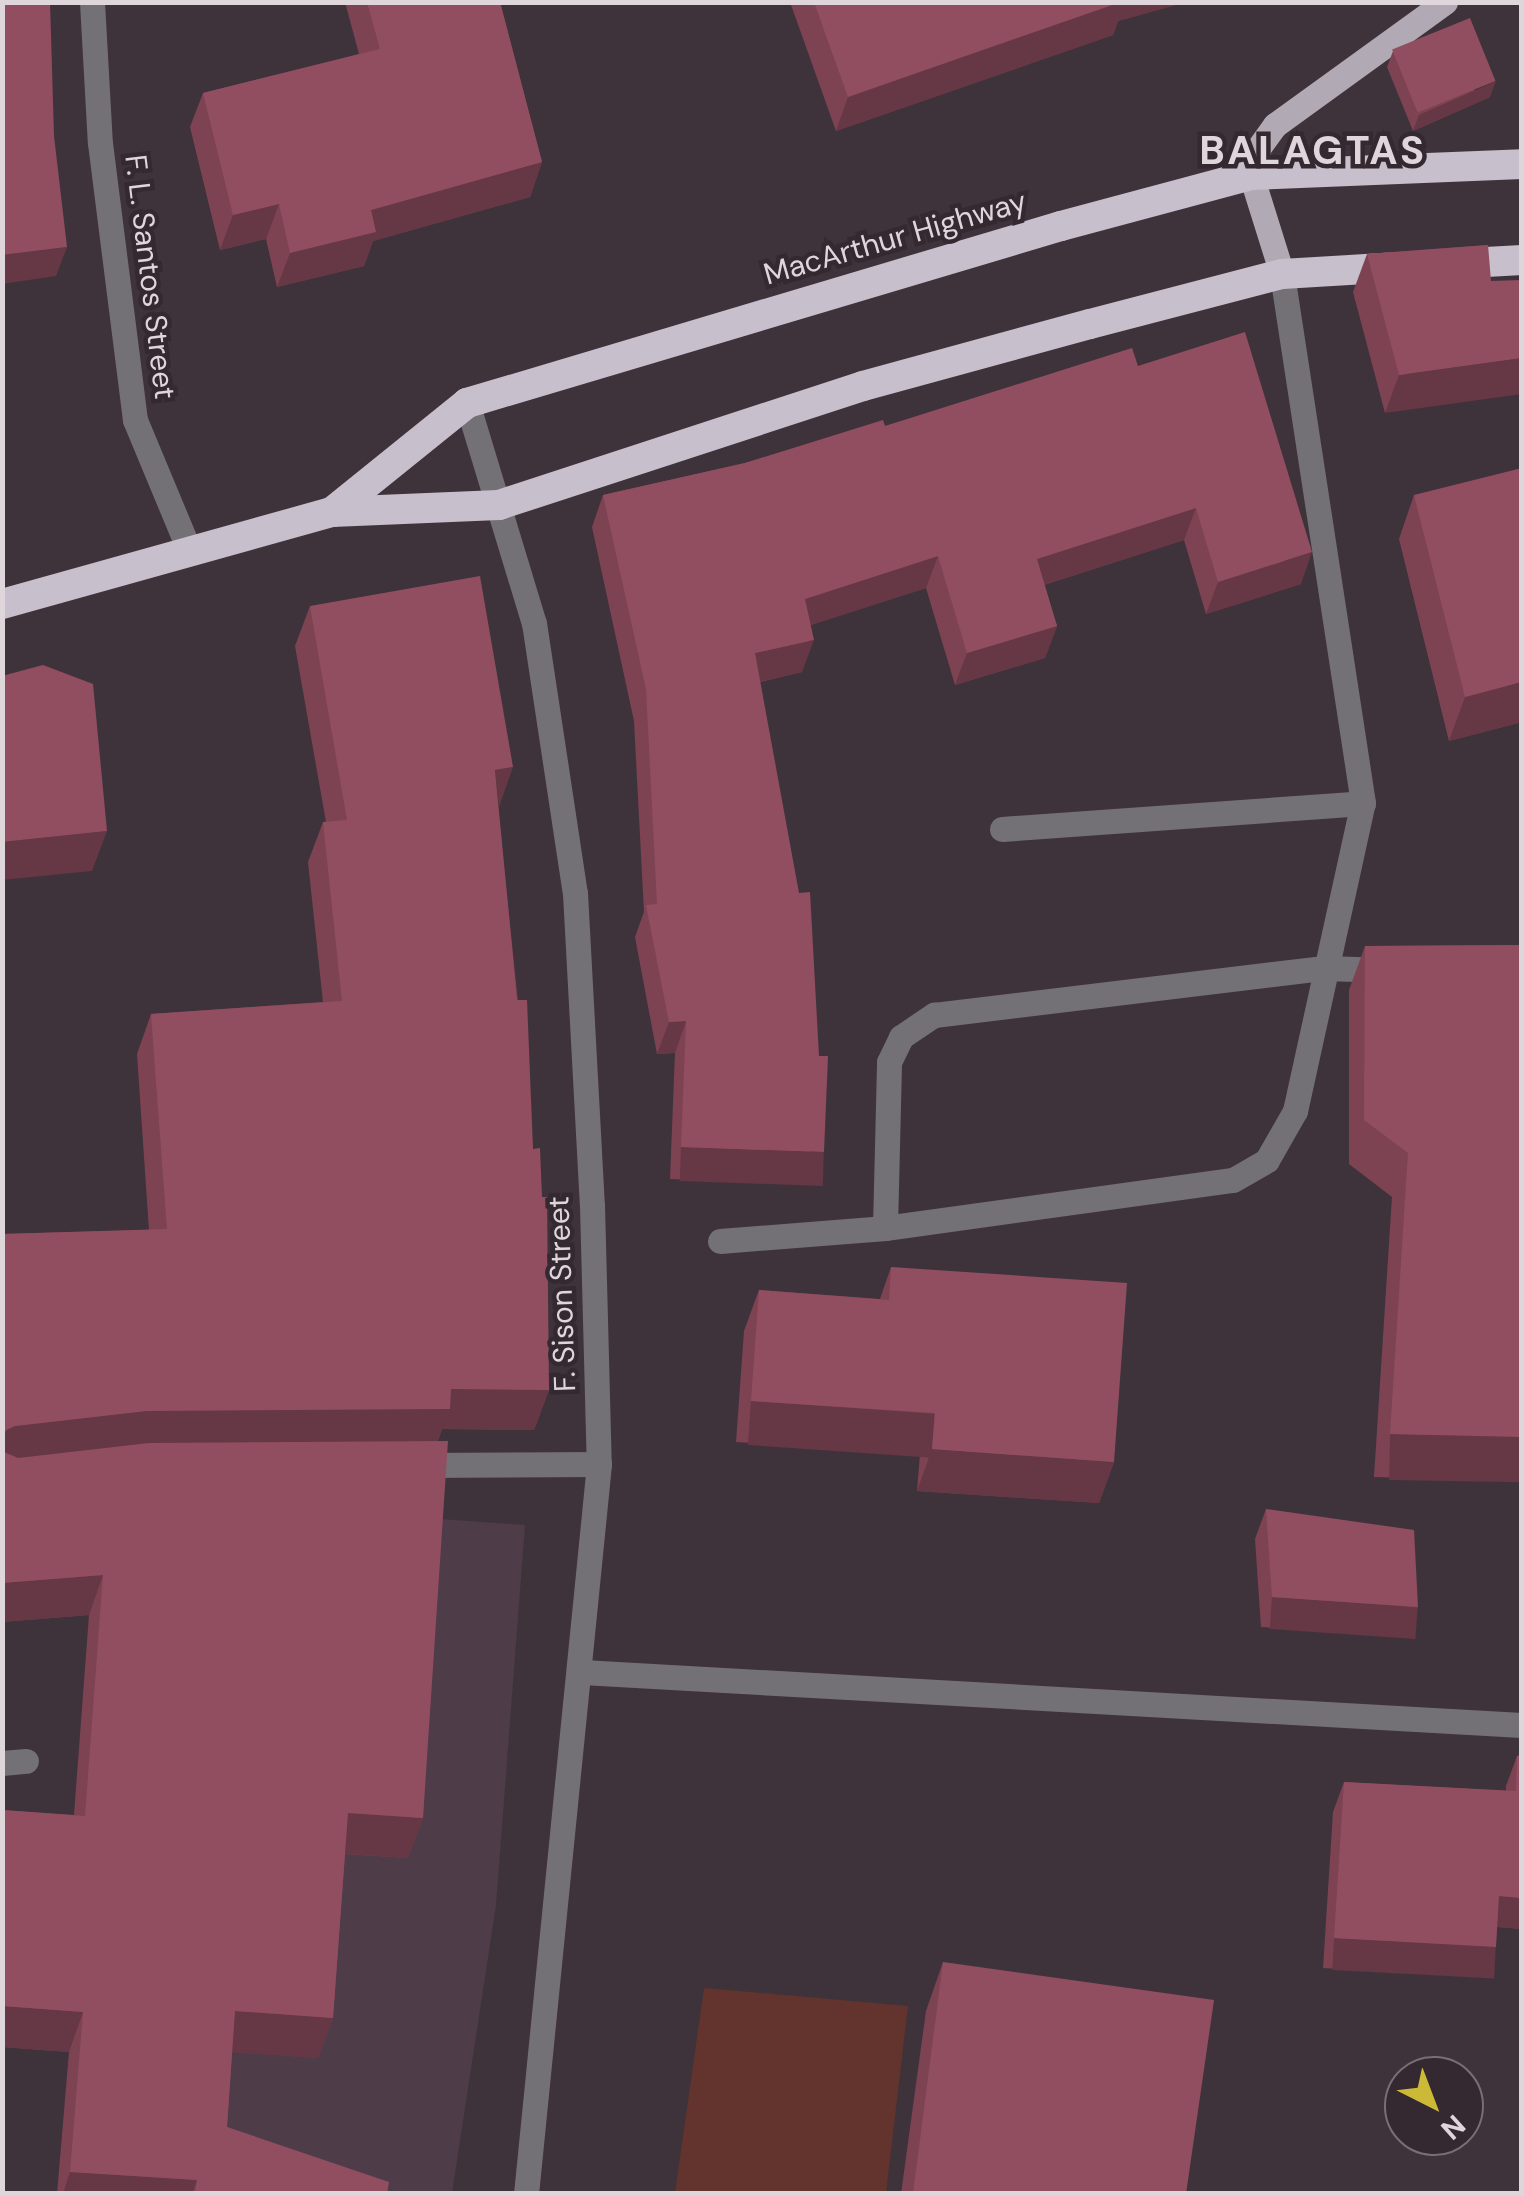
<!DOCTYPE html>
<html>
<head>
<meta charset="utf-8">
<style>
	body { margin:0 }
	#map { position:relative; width:1524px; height:2196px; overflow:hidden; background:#3f333b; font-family:"DM Sans",sans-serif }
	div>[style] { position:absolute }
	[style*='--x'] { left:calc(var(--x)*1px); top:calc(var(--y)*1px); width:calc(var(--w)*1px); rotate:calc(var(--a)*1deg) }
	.built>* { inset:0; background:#4e3c48 }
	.green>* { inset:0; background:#63332d }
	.minor>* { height:25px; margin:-12.5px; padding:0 12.5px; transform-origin:12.5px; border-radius:12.5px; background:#747176 }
	.major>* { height:25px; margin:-12.5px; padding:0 12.5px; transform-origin:12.5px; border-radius:12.5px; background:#b1a9b4 }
	.highway>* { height:30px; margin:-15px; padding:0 15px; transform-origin:15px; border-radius:15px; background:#c8bfcd }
	.wall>* { inset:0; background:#7e4353 }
	.shaded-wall>* { inset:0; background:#663744; transform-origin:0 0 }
	.building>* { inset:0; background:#924e61; transform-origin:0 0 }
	span { translate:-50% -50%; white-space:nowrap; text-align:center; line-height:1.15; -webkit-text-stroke:9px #352931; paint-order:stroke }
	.street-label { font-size:30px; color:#ded6db }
	.district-label { font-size:40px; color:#ded6db; font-weight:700; letter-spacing:2.5px }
	.frame { position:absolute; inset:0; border:5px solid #ded6db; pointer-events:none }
	.north { position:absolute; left:1384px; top:2056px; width:100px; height:100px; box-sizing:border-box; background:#352931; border:2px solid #796e75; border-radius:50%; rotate:138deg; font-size:28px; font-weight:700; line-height:40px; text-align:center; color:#ded6db }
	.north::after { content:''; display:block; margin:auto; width:35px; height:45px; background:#ccb938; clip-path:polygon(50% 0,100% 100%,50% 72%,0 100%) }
</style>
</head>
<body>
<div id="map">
	<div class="built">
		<div style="clip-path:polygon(230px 1504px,525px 1525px,496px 1905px,452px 2193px,210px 2193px,221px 2052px,318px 2057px)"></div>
	</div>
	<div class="green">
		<div style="clip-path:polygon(704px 1988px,908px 2006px,886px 2193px,675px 2193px)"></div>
	</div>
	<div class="minor">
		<div style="--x:92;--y:2;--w:141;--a:86.8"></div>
		<div style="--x:100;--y:143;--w:279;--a:82.8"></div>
		<div style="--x:135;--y:420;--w:141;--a:67.4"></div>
		<div style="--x:467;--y:403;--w:230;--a:73.1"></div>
		<div style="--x:534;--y:623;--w:273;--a:81.4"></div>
		<div style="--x:575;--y:893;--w:312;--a:86.9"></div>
		<div style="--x:592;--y:1205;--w:259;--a:88.5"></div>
		<div style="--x:599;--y:1464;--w:734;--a:95.71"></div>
		<div style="--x:1002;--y:829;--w:362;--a:-4.1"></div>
		<div style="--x:885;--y:1228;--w:166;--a:-88.6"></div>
		<div style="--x:889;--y:1062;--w:28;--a:-64"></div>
		<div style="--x:901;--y:1037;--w:40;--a:-34"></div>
		<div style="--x:934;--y:1015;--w:393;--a:-6.9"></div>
		<div style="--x:1324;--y:968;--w:64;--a:1.8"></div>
		<div style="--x:720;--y:1241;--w:166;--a:-4.5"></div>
		<div style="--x:885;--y:1228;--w:351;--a:-7.9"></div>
		<div style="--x:1233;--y:1180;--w:39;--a:-30"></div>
		<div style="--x:1267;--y:1160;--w:56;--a:-60.3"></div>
		<div style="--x:1295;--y:1111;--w:315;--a:-77.6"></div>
		<div style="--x:1363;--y:803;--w:535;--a:-98.71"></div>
		<div style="--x:414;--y:1465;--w:185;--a:-0.3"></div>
		<div style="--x:582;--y:1672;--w:941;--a:3.23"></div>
		<div style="--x:2;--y:1763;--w:24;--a:-5"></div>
	</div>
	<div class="major">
		<div style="--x:1282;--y:274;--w:104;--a:-107.4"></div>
		<div style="--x:1251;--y:175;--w:29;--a:-74"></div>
		<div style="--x:1259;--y:147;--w:27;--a:-54"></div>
		<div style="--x:1275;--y:125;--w:210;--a:-35.9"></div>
	</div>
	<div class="highway">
		<div style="--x:1450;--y:264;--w:72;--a:-3.2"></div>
		<div style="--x:332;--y:512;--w:174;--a:-38.9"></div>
		<div style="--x:467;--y:403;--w:620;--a:-16.59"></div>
		<div style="--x:1061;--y:226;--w:197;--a:-15"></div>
		<div style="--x:1251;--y:175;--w:271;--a:-2.3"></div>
		<div style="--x:2;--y:604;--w:343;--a:-15.6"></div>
		<div style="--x:332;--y:512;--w:167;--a:-2.4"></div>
		<div style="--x:499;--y:505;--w:383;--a:-18.1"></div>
		<div style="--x:863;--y:386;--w:235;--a:-15.3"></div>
		<div style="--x:1090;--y:324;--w:198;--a:-14.6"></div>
		<div style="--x:1282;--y:274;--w:117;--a:-3.4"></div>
	</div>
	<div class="wall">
		<div style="clip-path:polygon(345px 2px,500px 2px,542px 162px,530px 197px,373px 241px,364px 266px,277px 287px,266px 239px,220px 250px,190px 127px,203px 93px,359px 54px)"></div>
		<div style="clip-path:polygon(790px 2px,1186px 2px,1118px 21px,1113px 35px,836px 131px)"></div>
		<div style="clip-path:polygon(1393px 51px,1490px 97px,1413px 131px,1387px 67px)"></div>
		<div style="clip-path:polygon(1488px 245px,1385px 413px,1353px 292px,1367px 254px)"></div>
		<div style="clip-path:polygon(1138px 366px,1301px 584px,1206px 614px,1184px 540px,1044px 585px,1057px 626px,1045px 658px,955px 685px,926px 588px,810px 625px,802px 672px,760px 682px,813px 1184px,670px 1179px,675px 1053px,657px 1054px,635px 937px,644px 912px,634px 721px,592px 527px,603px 495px,745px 463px,885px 426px)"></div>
		<div style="clip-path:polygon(1414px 495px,1522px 722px,1449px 741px,1399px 539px)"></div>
		<div style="clip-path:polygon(310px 606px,498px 807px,533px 1149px,549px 1390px,534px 1430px,442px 1429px,438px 1441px,423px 1818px,408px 1858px,345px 1854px,333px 2018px,318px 2058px,232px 2052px,227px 2127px,387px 2194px,57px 2194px,69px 2052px,2px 2047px,2px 1810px,74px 1815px,89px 1615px,2px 1622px,2px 1234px,149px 1230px,137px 1054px,151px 1014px,323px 1002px,308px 862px,323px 822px,326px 822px,295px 646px)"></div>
		<div style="clip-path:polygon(1522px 945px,1522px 1481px,1374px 1477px,1392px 1197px,1349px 1164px,1349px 990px,1365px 946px)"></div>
		<div style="clip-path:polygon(891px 1267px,1114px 1462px,1099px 1503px,917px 1491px,920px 1454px,736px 1442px,744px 1331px,759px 1290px,880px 1299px)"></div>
		<div style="clip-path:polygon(1266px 1509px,1418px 1607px,1407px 1637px,1261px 1627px,1255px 1539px)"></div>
		<div style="clip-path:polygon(1522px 1755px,1522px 1929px,1497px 1927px,1485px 1977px,1323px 1968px,1333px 1812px,1344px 1782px,1506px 1791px,1506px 1786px,1517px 1756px)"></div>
		<div style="clip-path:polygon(943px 1962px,1186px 2194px,901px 2194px,926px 2011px)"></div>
	</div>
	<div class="shaded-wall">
		<div style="clip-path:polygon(1116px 2px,1186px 2px,1118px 21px,1113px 35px,836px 131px,848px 97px)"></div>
		<div style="clip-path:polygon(1496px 81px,1490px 97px,1413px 131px,1419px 115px)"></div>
		<div style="clip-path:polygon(542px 162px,530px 197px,373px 241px,364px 266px,277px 287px,290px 253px,371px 210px)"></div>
		<div style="clip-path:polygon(279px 204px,266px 239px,220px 250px,233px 215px)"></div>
		<div style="clip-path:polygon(67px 247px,56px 276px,2px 284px,2px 255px)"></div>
		<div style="clip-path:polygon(1522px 358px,1522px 394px,1385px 413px,1399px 375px)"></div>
		<div style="clip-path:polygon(1196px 508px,1184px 540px,1025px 591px,1037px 559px)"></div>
		<div style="clip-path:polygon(1312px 552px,1301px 584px,1206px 614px,1218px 582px)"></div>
		<div style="clip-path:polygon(938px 556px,926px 588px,793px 631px,805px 599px)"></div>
		<div style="clip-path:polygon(1057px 626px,1045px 658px,955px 685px,967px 653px)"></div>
		<div style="clip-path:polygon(814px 640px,802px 672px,744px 685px,755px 653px)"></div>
		<div style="clip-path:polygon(1522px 682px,1522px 722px,1449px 741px,1465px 697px)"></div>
		<div style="clip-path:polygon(513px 767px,499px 807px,495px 770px)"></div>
		<div style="clip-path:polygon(107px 831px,92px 871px,2px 880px,2px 842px)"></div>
		<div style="clip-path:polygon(686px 1021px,675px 1053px,657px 1054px,669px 1022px)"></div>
		<div style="left:681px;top:1147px;width:143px;height:34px;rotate:2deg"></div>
		<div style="clip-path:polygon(451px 1389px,549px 1390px,534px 1430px,442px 1429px,435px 1449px,2px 1466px,2px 1438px,6px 1430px,15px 1426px,146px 1411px)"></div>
		<div style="left:751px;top:1401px;width:184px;height:44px;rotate:4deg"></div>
		<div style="left:1390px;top:1434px;width:132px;height:46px;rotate:1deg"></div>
		<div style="clip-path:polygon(932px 1449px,1114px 1462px,1099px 1503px,917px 1491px)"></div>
		<div style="clip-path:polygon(103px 1575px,89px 1615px,2px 1622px,2px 1583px)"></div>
		<div style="left:1272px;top:1597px;width:146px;height:32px;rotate:4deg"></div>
		<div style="clip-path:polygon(348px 1813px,423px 1818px,408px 1858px,334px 1853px)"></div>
		<div style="clip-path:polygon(1499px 1896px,1522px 1898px,1522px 1929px,1488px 1926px)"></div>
		<div style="left:1334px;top:1938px;width:162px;height:32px;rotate:3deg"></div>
		<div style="clip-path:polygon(2px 2006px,83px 2012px,69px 2052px,2px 2047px)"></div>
		<div style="clip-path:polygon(235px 2011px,333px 2018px,318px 2058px,221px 2052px)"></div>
		<div style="clip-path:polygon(70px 2172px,197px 2180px,192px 2194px,63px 2194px)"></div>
	</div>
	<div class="building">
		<div style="clip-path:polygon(2px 2px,50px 2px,54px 136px,67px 247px,2px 255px)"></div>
		<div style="clip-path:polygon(367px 2px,500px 2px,542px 162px,371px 210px,376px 232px,290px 253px,279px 204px,233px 215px,203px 93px,380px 49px)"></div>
		<div style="clip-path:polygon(814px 2px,1121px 2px,848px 97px)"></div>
		<div style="left:1470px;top:18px;width:68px;height:84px;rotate:68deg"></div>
		<div style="clip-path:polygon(1488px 245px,1491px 281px,1522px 280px,1522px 358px,1399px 375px,1367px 254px)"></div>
		<div style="clip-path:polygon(1245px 332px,1312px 552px,1218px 582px,1196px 508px,1037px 559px,1057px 626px,967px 653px,938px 556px,805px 599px,814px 640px,755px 653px,799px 893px,810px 892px,819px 1056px,828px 1056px,824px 1152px,681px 1147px,686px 1021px,669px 1022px,646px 905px,657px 904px,646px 689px,603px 495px,745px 463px,883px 420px,885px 426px,1132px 348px,1138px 366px)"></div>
		<div style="clip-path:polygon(1522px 468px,1522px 682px,1465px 697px,1414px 495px)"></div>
		<div style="clip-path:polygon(480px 576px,513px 767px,495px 770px,517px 1000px,527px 1000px,533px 1149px,540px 1148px,542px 1197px,547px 1197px,549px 1390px,451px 1389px,450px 1409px,146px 1411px,15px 1426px,6px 1430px,2px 1438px,2px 1234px,167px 1229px,151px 1014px,342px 1001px,323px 822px,347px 820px,310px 606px)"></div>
		<div style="clip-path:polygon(43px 665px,93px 684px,107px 831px,2px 842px,2px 676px)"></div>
		<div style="clip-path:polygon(1522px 945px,1522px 1437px,1390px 1434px,1408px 1153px,1364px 1120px,1365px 946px)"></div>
		<div style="clip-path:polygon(891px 1267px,1127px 1283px,1114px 1462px,932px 1449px,935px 1413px,751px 1401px,759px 1290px,889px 1300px)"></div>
		<div style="clip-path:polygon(448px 1441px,423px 1818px,348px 1813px,333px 2018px,235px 2011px,227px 2127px,389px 2182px,387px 2194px,195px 2194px,197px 2180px,70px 2172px,83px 2012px,2px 2006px,2px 1810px,85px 1816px,103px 1575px,2px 1583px,2px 1448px,4px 1452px,18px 1458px,149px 1443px)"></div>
		<div style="clip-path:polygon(1266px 1509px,1414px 1530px,1418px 1607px,1272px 1597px)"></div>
		<div style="clip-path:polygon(1522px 1755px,1522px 1898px,1499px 1896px,1496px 1947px,1334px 1938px,1344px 1782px,1516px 1791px,1517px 1756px)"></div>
		<div style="clip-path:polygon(943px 1962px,1214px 2000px,1186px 2194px,913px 2194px)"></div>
	</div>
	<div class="street-label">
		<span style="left:895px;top:238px;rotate:-16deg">MacArthur Highway</span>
		<span style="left:150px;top:277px;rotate:83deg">F. L. Santos Street</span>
		<span style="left:562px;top:1294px;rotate:-92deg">F. Sison Street</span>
	</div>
	<div class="district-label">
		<span style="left:1313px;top:150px">BALAGTAS</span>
	</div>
	<div class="frame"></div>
	<div class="north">N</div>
</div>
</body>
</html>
